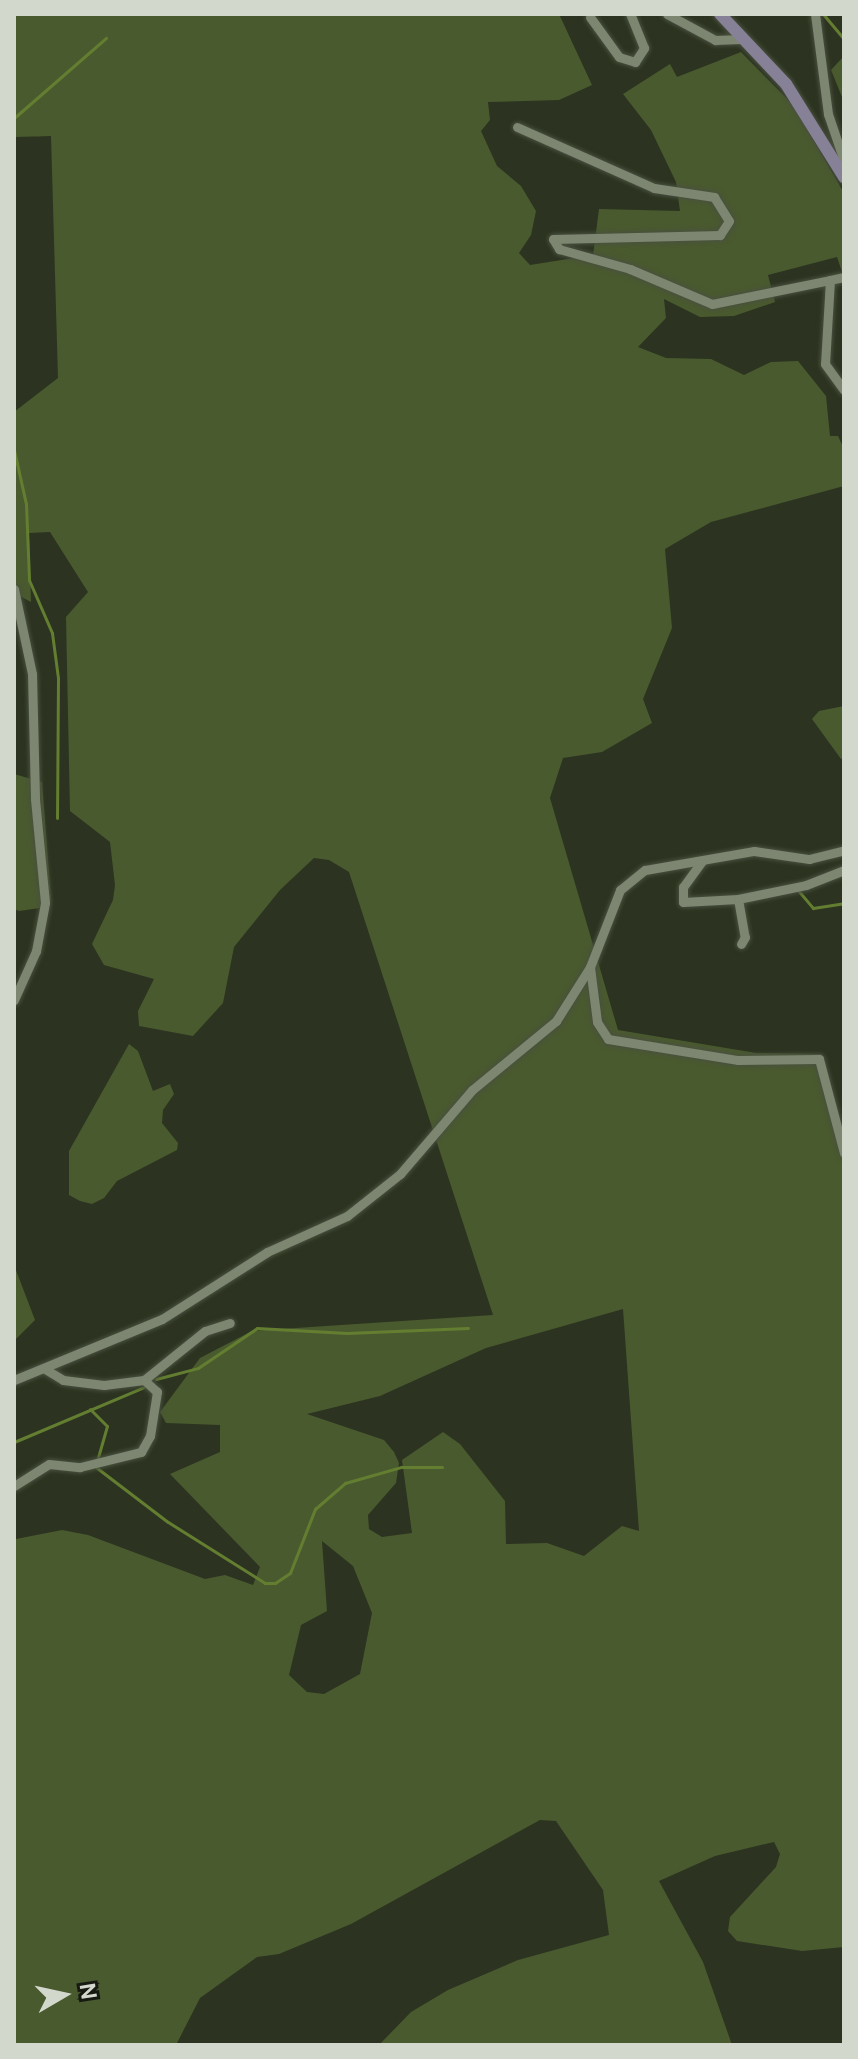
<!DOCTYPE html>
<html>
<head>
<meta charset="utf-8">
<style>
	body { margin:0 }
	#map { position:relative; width:858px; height:2059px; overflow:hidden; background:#2c3320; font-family:"DM Sans",sans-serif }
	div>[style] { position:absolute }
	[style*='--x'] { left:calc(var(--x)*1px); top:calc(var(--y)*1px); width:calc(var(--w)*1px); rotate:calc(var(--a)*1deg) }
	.green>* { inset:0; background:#4a5a2f }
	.stream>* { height:3px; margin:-1.5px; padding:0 1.5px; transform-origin:1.5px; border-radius:1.5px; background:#637e30 }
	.roads { filter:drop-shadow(0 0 2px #49503f) drop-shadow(0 0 2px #49503f) }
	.street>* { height:9px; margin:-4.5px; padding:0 4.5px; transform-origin:4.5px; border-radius:4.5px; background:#7d8670 }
	.secondary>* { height:12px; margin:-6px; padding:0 6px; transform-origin:6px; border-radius:6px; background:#868196 }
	span { translate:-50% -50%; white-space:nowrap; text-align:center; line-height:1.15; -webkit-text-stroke:8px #161a11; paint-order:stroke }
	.frame { position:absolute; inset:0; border:16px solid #d2d8cb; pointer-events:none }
	.north { position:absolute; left:24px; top:1955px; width:80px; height:80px; -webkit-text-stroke:6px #161a11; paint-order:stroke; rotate:81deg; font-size:22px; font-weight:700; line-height:32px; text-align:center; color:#d2d8cb }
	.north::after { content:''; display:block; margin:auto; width:28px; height:36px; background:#d2d8cb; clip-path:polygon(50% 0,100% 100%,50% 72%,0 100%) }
</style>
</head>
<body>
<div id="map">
	<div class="green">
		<div style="clip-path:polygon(evenodd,14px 14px,559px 14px,592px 85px,559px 100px,488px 102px,490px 120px,481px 131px,497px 166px,521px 186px,536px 211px,531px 235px,519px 253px,530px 265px,593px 255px,599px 209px,680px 211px,676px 182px,651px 130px,623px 94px,670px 64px,677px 77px,741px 52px,793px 105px,844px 193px,844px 278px,837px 257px,768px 275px,775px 302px,734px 316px,700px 317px,664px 299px,666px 318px,638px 347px,666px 358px,711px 359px,744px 375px,771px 362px,798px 361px,826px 396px,830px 436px,838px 436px,844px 449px,844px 486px,711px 522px,665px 549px,672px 628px,643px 699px,652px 723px,602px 752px,563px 758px,550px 798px,618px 1030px,756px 1053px,819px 1054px,844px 1141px,844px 1947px,802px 1951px,737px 1941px,728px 1931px,730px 1917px,776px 1867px,780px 1854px,774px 1842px,715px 1856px,659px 1881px,703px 1962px,732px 2045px,379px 2045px,411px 2012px,448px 1990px,518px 1960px,609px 1935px,603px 1890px,556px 1821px,540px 1820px,351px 1924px,279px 1954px,257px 1957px,200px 1998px,176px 2045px,14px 2045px,14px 1533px,16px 1539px,62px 1530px,88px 1535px,205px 1579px,225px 1575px,253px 1585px,260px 1567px,170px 1474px,220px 1452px,220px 1425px,166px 1423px,160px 1412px,200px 1358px,252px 1331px,493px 1315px,349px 872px,329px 860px,314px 858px,280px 890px,234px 947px,223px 1003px,193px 1036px,139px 1026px,138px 1011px,154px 979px,104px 965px,92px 944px,113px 900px,115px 885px,110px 842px,70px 811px,66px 617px,88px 592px,50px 532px,29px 533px,31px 602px,14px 593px,14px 412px,58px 378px,51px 136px,14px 137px,14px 14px,623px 1309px,639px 1531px,622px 1526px,584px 1556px,547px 1543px,506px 1544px,505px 1501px,460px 1444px,443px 1432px,402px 1460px,412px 1533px,382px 1537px,369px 1529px,368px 1515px,396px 1483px,399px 1463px,394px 1452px,384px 1440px,307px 1414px,380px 1396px,486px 1348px,623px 1309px,14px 14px,322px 1541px,353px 1566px,372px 1613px,360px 1674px,324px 1694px,307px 1692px,289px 1675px,301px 1625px,327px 1611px,322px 1541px)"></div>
		<div style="clip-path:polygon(844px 56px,844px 102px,831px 70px)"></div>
		<div style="clip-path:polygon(844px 706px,844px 758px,841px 759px,812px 719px,819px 711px)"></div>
		<div style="clip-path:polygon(14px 774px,42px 782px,51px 900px,47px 907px,19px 911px,14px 909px)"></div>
		<div style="clip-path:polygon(129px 1044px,138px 1051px,153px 1091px,170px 1084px,174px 1094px,163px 1110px,162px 1123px,178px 1143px,177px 1150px,117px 1181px,104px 1198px,92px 1204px,80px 1201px,69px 1195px,69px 1151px)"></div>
		<div style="clip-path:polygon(14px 1265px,35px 1320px,14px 1341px)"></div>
	</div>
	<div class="stream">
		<div style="--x:823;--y:14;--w:33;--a:50"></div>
		<div style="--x:14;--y:118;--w:122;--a:-41"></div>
		<div style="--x:14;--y:450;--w:55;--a:77.5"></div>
		<div style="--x:26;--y:504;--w:76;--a:87.7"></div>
		<div style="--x:29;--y:580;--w:58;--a:66.5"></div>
		<div style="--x:52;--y:633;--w:45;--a:82.4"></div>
		<div style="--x:58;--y:678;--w:140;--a:90.4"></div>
		<div style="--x:797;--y:889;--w:25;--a:50"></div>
		<div style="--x:813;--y:908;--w:31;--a:-9"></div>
		<div style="--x:156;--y:1379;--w:43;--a:-14.7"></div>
		<div style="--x:198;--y:1368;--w:71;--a:-34.1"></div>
		<div style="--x:257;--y:1328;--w:90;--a:3.2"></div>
		<div style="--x:347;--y:1333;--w:121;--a:-2.4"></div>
		<div style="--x:90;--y:1409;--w:24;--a:45"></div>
		<div style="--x:107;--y:1426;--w:35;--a:106"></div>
		<div style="--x:14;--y:1442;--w:141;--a:-22.9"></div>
		<div style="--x:97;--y:1468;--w:89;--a:37.3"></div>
		<div style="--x:168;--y:1522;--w:115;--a:32.2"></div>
		<div style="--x:265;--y:1583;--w:10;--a:0"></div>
		<div style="--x:275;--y:1583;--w:18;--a:-34"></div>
		<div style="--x:290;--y:1573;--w:69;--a:-68.7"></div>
		<div style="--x:315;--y:1509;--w:40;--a:-41"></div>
		<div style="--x:345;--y:1483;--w:58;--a:-15.9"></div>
		<div style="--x:401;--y:1467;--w:41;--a:0"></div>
	</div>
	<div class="roads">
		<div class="street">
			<div style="--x:667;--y:14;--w:55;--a:28.4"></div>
			<div style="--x:715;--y:40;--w:26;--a:-2"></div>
			<div style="--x:815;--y:14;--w:101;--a:82.6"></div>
			<div style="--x:828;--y:114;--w:50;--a:71.2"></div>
			<div style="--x:590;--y:17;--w:49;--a:54.1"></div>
			<div style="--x:619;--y:57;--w:17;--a:17"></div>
			<div style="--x:635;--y:62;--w:17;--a:-57"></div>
			<div style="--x:644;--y:48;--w:37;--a:-112"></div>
			<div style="--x:517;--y:127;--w:150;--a:24"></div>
			<div style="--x:654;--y:188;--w:61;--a:8.5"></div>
			<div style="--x:714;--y:197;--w:28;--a:58"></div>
			<div style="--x:729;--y:221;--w:17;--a:123"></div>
			<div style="--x:720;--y:235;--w:167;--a:178.6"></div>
			<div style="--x:553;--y:239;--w:12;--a:59"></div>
			<div style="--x:559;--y:249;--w:74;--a:15.7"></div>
			<div style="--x:630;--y:269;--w:89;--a:23.1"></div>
			<div style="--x:712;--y:304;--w:120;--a:-11.5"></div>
			<div style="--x:844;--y:277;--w:14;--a:168"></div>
			<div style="--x:830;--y:280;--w:84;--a:93.4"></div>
			<div style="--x:825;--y:364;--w:32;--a:54"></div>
			<div style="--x:14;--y:589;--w:87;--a:78"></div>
			<div style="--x:32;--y:674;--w:125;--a:88.6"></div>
			<div style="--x:35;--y:799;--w:104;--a:84.5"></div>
			<div style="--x:45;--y:903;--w:49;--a:100.6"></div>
			<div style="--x:36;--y:951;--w:54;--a:114.2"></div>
			<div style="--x:702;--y:861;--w:32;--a:126"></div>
			<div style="--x:683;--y:887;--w:15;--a:90"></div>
			<div style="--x:683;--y:902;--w:55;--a:-3.1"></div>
			<div style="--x:738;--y:899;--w:69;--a:-11.6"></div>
			<div style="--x:806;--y:885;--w:41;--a:-21.5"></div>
			<div style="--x:738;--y:899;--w:39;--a:80"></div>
			<div style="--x:745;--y:937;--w:8;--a:120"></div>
			<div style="--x:590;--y:967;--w:55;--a:82.7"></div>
			<div style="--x:597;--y:1022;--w:20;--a:57"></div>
			<div style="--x:608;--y:1039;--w:132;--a:9.2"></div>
			<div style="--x:738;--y:1060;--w:81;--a:-0.7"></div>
			<div style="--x:819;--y:1059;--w:97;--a:75.1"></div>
			<div style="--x:45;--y:1369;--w:21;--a:31"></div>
			<div style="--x:63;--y:1380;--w:41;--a:7"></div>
			<div style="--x:104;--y:1385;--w:40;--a:-7.1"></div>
			<div style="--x:144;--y:1380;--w:78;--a:-38.8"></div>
			<div style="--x:205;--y:1331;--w:26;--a:-18"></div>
			<div style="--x:14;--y:1380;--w:160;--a:-22.4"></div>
			<div style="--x:162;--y:1319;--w:125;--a:-32.5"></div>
			<div style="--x:267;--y:1252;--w:88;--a:-24.2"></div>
			<div style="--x:347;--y:1216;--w:68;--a:-38.4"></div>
			<div style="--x:400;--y:1174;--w:111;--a:-49.4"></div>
			<div style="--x:472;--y:1090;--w:109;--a:-39.4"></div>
			<div style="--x:556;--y:1021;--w:64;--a:-57.8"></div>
			<div style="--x:590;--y:967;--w:83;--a:-68.7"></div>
			<div style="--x:620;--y:890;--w:32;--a:-39"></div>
			<div style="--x:645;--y:870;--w:111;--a:-9.9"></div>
			<div style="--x:754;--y:851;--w:56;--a:8.3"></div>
			<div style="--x:809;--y:859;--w:36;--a:-14"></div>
			<div style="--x:14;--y:1486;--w:41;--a:-32.2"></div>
			<div style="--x:49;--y:1464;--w:31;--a:6"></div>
			<div style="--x:80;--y:1467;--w:63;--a:-13.8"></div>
			<div style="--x:141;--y:1452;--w:18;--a:-61"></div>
			<div style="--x:150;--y:1436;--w:45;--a:-81"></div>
			<div style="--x:157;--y:1392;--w:18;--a:-137"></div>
		</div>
		<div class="secondary">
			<div style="--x:720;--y:14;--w:96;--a:46.7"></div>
			<div style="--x:786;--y:84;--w:110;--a:58.1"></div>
		</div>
	</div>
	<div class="frame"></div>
	<div class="north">N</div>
</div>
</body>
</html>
